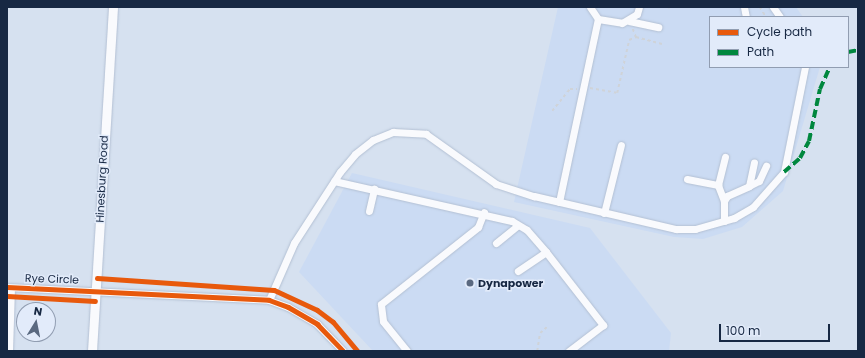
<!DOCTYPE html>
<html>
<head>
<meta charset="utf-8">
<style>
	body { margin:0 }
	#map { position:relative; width:865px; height:358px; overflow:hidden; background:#d6e1f0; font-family:Poppins,sans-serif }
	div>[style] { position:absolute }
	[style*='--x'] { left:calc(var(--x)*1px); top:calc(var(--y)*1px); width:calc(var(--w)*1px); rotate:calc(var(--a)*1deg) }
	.built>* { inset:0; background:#cbdbf3 }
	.path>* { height:1.5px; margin-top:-0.75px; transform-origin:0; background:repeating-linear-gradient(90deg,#cfd3d8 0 3px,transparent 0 6px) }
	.roads { filter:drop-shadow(0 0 1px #b3c0d3) drop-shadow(0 0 1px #b3c0d3) }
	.minor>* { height:7px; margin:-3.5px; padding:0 3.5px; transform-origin:3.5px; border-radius:3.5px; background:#f9fafd }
	.major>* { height:9px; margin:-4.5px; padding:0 4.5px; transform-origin:4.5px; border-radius:4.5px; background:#f9fafd }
	.quiet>* { height:4px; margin-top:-2px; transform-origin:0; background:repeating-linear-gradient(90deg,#00873e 0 8px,transparent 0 12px) }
	.cycleway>* { height:5px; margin:-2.5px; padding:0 2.5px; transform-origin:2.5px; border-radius:2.5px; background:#e8590c }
	.dots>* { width:11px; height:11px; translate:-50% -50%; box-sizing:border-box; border:2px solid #e2ebfa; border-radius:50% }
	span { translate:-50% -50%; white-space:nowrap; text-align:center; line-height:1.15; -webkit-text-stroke:3px #e2ebfa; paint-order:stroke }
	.street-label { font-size:11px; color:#172843 }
	.poi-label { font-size:11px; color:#172843; font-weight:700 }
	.left { translate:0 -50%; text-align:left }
	.frame { position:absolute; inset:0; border:8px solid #172843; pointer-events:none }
	.legend { position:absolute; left:709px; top:16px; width:140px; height:52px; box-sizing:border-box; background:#e2ebfa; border:1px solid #919db1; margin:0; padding:5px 7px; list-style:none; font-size:12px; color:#172843 }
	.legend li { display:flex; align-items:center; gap:8px; height:20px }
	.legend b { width:20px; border:1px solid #919db1 }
	.north { position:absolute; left:16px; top:302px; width:40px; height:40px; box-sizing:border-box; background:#e2ebfa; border:1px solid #919db1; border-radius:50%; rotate:10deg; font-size:11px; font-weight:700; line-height:16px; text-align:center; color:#172843 }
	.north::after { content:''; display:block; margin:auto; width:14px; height:18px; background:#5a6980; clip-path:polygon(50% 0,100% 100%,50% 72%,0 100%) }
	.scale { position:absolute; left:719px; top:324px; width:111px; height:18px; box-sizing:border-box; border:2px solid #172843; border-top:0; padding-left:5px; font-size:12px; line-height:14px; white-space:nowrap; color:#172843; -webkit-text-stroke:3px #e2ebfa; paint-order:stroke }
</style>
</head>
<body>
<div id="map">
	<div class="built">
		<div style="clip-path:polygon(558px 7px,796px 7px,803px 17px,710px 17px,710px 67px,820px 67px,783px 191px,742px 227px,703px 239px,674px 237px,514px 202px)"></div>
		<div style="clip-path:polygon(352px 173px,590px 228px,671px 333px,669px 351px,373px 351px,299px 272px)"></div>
	</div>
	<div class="path">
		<div style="--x:668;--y:7;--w:2;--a:27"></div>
		<div style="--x:760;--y:7;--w:12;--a:59"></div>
		<div style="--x:633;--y:29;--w:9;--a:69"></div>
		<div style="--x:590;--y:88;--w:27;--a:10"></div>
		<div style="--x:617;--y:93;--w:54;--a:-77.2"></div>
		<div style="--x:629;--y:40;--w:8;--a:-23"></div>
		<div style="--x:636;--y:37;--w:27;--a:15"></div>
		<div style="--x:552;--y:111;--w:28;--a:-51"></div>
		<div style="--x:570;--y:89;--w:7;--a:0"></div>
		<div style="--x:515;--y:351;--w:6;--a:0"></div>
		<div style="--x:537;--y:351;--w:18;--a:-81"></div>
		<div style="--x:540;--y:333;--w:9;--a:-41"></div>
	</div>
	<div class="roads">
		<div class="minor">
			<div style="--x:590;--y:7;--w:14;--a:56"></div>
			<div style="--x:598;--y:19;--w:24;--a:9"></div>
			<div style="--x:622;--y:23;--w:17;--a:-31"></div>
			<div style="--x:637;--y:14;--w:7;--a:-74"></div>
			<div style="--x:744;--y:7;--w:10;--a:79"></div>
			<div style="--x:773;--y:7;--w:12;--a:55"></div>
			<div style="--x:629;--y:21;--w:30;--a:12"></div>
			<div style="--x:687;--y:179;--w:32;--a:11"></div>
			<div style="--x:334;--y:181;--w:182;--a:12.7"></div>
			<div style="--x:512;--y:221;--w:17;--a:31"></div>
			<div style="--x:527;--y:230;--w:29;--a:49"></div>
			<div style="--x:546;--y:252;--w:34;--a:146"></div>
			<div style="--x:749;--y:186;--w:11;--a:-27"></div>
			<div style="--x:759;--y:181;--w:17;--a:-65"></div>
			<div style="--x:724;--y:201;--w:17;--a:-111"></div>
			<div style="--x:718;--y:185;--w:29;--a:-76"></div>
			<div style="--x:559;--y:202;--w:187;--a:-78"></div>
			<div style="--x:369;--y:211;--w:23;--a:-77"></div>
			<div style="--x:604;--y:213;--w:70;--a:-76"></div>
			<div style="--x:724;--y:221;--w:20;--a:-90"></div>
			<div style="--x:724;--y:201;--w:6;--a:-59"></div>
			<div style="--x:727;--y:196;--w:24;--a:-24"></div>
			<div style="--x:749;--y:186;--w:24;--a:-78"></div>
			<div style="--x:496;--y:243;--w:28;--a:-39"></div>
			<div style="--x:546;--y:252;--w:93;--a:52"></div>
			<div style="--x:603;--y:325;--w:43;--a:142.6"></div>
			<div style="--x:7;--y:287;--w:262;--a:2.8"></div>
			<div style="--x:269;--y:300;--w:20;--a:20"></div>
			<div style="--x:288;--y:307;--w:34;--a:30"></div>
			<div style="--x:317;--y:324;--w:37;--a:46"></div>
			<div style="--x:269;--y:300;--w:62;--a:-66.3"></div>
			<div style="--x:294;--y:243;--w:85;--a:-57.1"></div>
			<div style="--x:340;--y:172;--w:23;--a:-50"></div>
			<div style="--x:355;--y:154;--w:23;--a:-38"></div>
			<div style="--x:373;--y:140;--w:22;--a:-22"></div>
			<div style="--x:393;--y:132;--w:33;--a:3"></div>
			<div style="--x:426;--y:134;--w:86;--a:35.5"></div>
			<div style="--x:496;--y:184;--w:40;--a:18"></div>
			<div style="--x:534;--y:196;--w:146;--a:13.1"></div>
			<div style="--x:676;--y:229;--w:19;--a:0"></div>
			<div style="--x:695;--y:229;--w:41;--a:-15.8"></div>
			<div style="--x:734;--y:218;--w:22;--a:-30"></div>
			<div style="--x:753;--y:207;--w:47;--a:-48.5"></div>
			<div style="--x:784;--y:172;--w:107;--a:-78.7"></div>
			<div style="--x:9;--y:351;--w:63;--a:-88.2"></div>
			<div style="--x:407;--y:351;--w:38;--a:-129"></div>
			<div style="--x:383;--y:321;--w:17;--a:-97"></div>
			<div style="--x:381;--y:304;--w:124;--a:-38.4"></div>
			<div style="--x:478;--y:227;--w:16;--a:-68"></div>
		</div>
		<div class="major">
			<div style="--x:92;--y:351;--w:345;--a:-86.5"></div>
		</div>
	</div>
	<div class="quiet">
		<div style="--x:848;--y:52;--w:10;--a:-11"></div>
		<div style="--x:784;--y:172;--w:21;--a:-41"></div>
		<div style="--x:800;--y:158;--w:19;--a:-62"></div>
		<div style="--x:809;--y:141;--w:53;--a:-78.1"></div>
		<div style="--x:820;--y:89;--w:24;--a:-66"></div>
	</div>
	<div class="cycleway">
		<div style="--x:97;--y:278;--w:177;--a:3.9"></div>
		<div style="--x:274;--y:290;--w:47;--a:24.9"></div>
		<div style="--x:317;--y:310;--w:20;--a:37"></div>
		<div style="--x:333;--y:322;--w:38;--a:50"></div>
		<div style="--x:7;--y:287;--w:262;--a:2.8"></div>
		<div style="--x:269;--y:300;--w:20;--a:20"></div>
		<div style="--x:288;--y:307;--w:34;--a:30"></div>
		<div style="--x:317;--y:324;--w:37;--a:46"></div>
		<div style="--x:7;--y:296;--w:88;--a:3.3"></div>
	</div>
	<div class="dots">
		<div style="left:470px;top:283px;background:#5a6980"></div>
	</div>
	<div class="street-label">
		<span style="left:102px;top:179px;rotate:-87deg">Hinesburg Road</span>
		<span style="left:52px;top:279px;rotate:2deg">Rye Circle</span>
	</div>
	<div class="poi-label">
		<span class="left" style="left:478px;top:283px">Dynapower</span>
	</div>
	<div class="frame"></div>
	<ul class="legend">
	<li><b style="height:5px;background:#e8590c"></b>Cycle path</li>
	<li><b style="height:5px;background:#00873e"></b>Path</li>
	</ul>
	<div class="north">N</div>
	<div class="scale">100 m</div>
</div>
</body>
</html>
